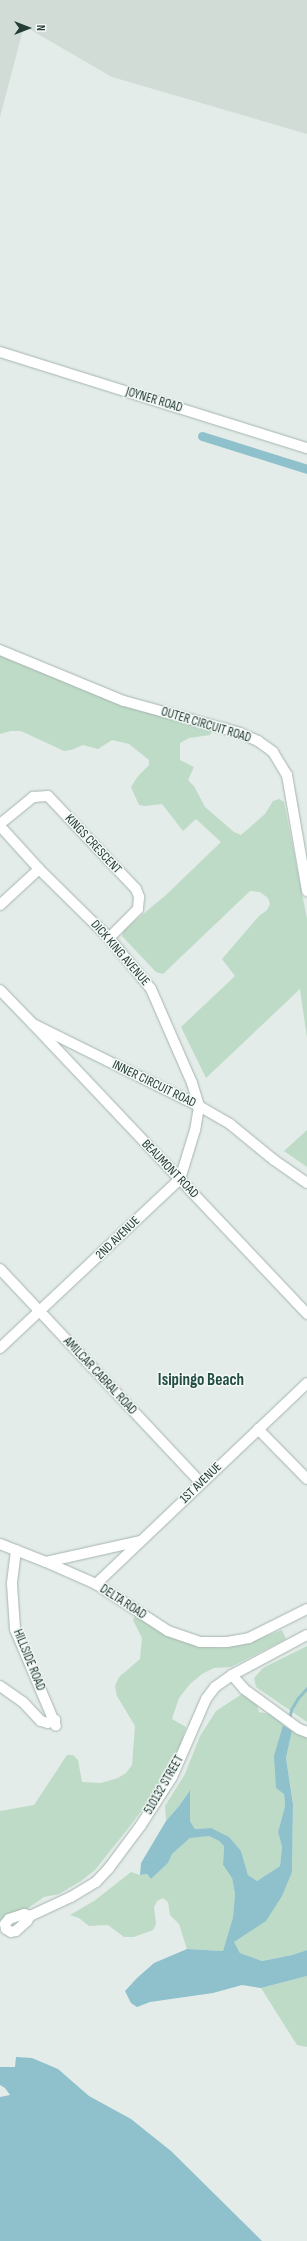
<!DOCTYPE html>
<html>
<head>
<meta charset="utf-8">
<style>
	body { margin:0 }
	#map { position:relative; width:307px; height:2241px; overflow:hidden; background:#e3ece8; font-family:"Sofia Sans Condensed",sans-serif }
	div>[style] { position:absolute }
	[style*='--x'] { left:calc(var(--x)*1px); top:calc(var(--y)*1px); width:calc(var(--w)*1px); rotate:calc(var(--a)*1deg) }
	.built>* { inset:0; background:#d1dcd7 }
	.green>* { inset:0; background:#bedbc7 }
	.water>* { inset:0; background:#8fc1cd }
	.stream>* { height:2.5px; margin:-1.25px; padding:0 1.25px; transform-origin:1.25px; border-radius:1.25px; background:#8fc1cd }
	.canal>* { height:9px; margin:-4.5px; padding:0 4.5px; transform-origin:4.5px; border-radius:4.5px; background:#8fc1cd }
	.roads { filter:drop-shadow(0 0 1px #a6b4af) drop-shadow(0 0 1px #a6b4af) }
	.minor>* { height:10px; margin:-5px; padding:0 5px; transform-origin:5px; border-radius:5px; background:#fff }
	span { translate:-50% -50%; white-space:nowrap; text-align:center; line-height:1.15; -webkit-text-stroke:3px #f4f9f6; paint-order:stroke }
	.street-label { font-size:13px; color:#243c36 }
	.district-label { font-size:17px; color:#214d44; font-weight:700 }
	.north { position:absolute; left:8px; top:8px; width:40px; height:40px; -webkit-text-stroke:3px #f4f9f6; paint-order:stroke; rotate:90deg; font-size:11px; font-weight:700; line-height:16px; text-align:center; color:#243c36 }
	.north::after { content:''; display:block; margin:auto; width:14px; height:18px; background:#243c36; clip-path:polygon(50% 0,100% 100%,50% 72%,0 100%) }
</style>
</head>
<body>
<div id="map">
	<div class="built">
		<div style="clip-path:polygon(0 0,307px 0,307px 134px,112px 77px,24px 26px,0 117px)"></div>
	</div>
	<div class="green">
		<div style="clip-path:polygon(0 654px,18px 663px,110px 699px,212px 729px,210px 735px,189px 738px,180px 743px,180px 760px,194px 767px,188px 780px,194px 786px,205px 807px,234px 832px,241px 835px,265px 814px,273px 801px,279px 799px,284px 802px,307px 919px,307px 1038px,300px 989px,206px 1078px,181px 1027px,235px 976px,222px 959px,259px 916px,267px 910px,270px 904px,268px 898px,260px 892px,250px 891px,163px 974px,156px 972px,122px 936px,124px 930px,166px 895px,221px 842px,196px 819px,183px 831px,162px 804px,145px 806px,139px 805px,131px 787px,138px 776px,149px 765px,149px 760px,129px 744px,112px 740px,98px 749px,83px 745px,71px 750px,64px 751px,21px 731px,11px 731px,0 734px)"></div>
		<div style="clip-path:polygon(307px 1130px,307px 1167px,284px 1151px)"></div>
		<div style="clip-path:polygon(135px 1615px,169px 1637px,201px 1647px,222px 1648px,243px 1645px,282px 1630px,286px 1639px,231px 1667px,214px 1668px,202px 1674px,190px 1684px,179px 1698px,172px 1719px,186px 1727px,180px 1746px,158px 1788px,130px 1826px,95px 1870px,81px 1881px,59px 1894px,44px 1897px,0 1928px,0 1811px,34px 1805px,67px 1755px,73px 1755px,78px 1760px,82px 1782px,101px 1783px,118px 1778px,126px 1773px,132px 1765px,135px 1726px,117px 1696px,115px 1686px,119px 1677px,140px 1659px,142px 1638px,133px 1620px)"></div>
		<div style="clip-path:polygon(307px 1646px,307px 1722px,256px 1687px,254px 1678px,263px 1668px)"></div>
		<div style="clip-path:polygon(242px 1694px,256px 1701px,259px 1712px,275px 1715px,283px 1725px,279px 1739px,285px 1806px,278px 1832px,282px 1847px,280px 1866px,257px 1881px,248px 1875px,241px 1851px,211px 1828px,195px 1829px,190px 1821px,189px 1791px,179px 1806px,166px 1821px,165px 1806px,185px 1774px,200px 1736px,216px 1711px)"></div>
		<div style="clip-path:polygon(292px 1731px,307px 1738px,307px 1950px,292px 1955px,262px 1961px,240px 1953px,234px 1942px,292px 1872px,293px 1803px,286px 1758px)"></div>
		<div style="clip-path:polygon(199px 1836px,209px 1836px,219px 1841px,224px 1846px,223px 1865px,232px 1878px,235px 1894px,233px 1917px,223px 1951px,187px 1949px,179px 1924px,170px 1915px,168px 1902px,163px 1898px,157px 1901px,154px 1907px,156px 1924px,153px 1930px,134px 1937px,124px 1937px,108px 1925px,89px 1926px,79px 1918px,70px 1915px,94px 1901px,131px 1872px,140px 1875px,147px 1874px,151px 1879px,168px 1863px,172px 1854px,183px 1844px,190px 1838px)"></div>
		<div style="clip-path:polygon(307px 1976px,307px 2047px,297px 2045px,261px 1988px)"></div>
	</div>
	<div class="water">
		<div style="clip-path:polygon(283px 1725px,292px 1731px,286px 1758px,293px 1804px,292px 1872px,282px 1896px,266px 1921px,234px 1942px,240px 1953px,262px 1961px,292px 1955px,307px 1950px,307px 1976px,261px 1988px,242px 1985px,213px 1993px,150px 2002px,137px 2007px,131px 2003px,125px 1991px,137px 1978px,154px 1963px,187px 1949px,223px 1951px,233px 1917px,235px 1894px,232px 1878px,223px 1865px,224px 1846px,219px 1841px,209px 1836px,190px 1838px,172px 1854px,168px 1863px,151px 1879px,147px 1874px,140px 1875px,141px 1863px,166px 1821px,179px 1806px,190px 1790px,190px 1821px,195px 1829px,211px 1828px,229px 1837px,241px 1851px,248px 1875px,257px 1881px,280px 1866px,282px 1847px,278px 1832px,285px 1806px,284px 1794px,276px 1788px,274px 1756px)"></div>
		<div style="clip-path:polygon(16px 2057px,32px 2058px,58px 2069px,89px 2096px,131px 2119px,171px 2151px,262px 2241px,0 2241px,0 2097px,10px 2095px,5px 2088px,0 2085px,0 2067px,15px 2067px)"></div>
	</div>
	<div class="stream">
		<div style="--x:289;--y:1719;--w:9;--a:-77"></div>
		<div style="--x:291;--y:1710;--w:14;--a:-60"></div>
		<div style="--x:298;--y:1698;--w:13;--a:-48"></div>
	</div>
	<div class="canal">
		<div style="--x:202;--y:436;--w:110;--a:17.4"></div>
	</div>
	<div class="roads">
		<div class="minor">
			<div style="--x:0;--y:352;--w:322;--a:17.4"></div>
			<div style="--x:0;--y:650;--w:134;--a:22.4"></div>
			<div style="--x:124;--y:701;--w:120;--a:15.4"></div>
			<div style="--x:240;--y:733;--w:20;--a:24"></div>
			<div style="--x:258;--y:741;--w:19;--a:36"></div>
			<div style="--x:273;--y:752;--w:27;--a:59"></div>
			<div style="--x:287;--y:775;--w:118;--a:80.2"></div>
			<div style="--x:0;--y:824;--w:43;--a:-39.3"></div>
			<div style="--x:33;--y:797;--w:15;--a:-4"></div>
			<div style="--x:48;--y:796;--w:128;--a:46.6"></div>
			<div style="--x:136;--y:889;--w:9;--a:69"></div>
			<div style="--x:139;--y:897;--w:12;--a:95"></div>
			<div style="--x:138;--y:909;--w:41;--a:135"></div>
			<div style="--x:0;--y:826;--w:58;--a:47.8"></div>
			<div style="--x:39;--y:869;--w:98;--a:44.6"></div>
			<div style="--x:109;--y:938;--w:66;--a:50.5"></div>
			<div style="--x:151;--y:989;--w:103;--a:66.4"></div>
			<div style="--x:192;--y:1083;--w:24;--a:73"></div>
			<div style="--x:199;--y:1106;--w:24;--a:99"></div>
			<div style="--x:195;--y:1130;--w:51;--a:107"></div>
			<div style="--x:180;--y:1179;--w:247;--a:136.8"></div>
			<div style="--x:0;--y:905;--w:53;--a:-42.7"></div>
			<div style="--x:0;--y:990;--w:47;--a:45.9"></div>
			<div style="--x:33;--y:1024;--w:185;--a:26.3"></div>
			<div style="--x:199;--y:1106;--w:36;--a:30"></div>
			<div style="--x:230;--y:1124;--w:57;--a:39.3"></div>
			<div style="--x:274;--y:1160;--w:40;--a:34.9"></div>
			<div style="--x:33;--y:1024;--w:399;--a:46.6"></div>
			<div style="--x:0;--y:1269;--w:294;--a:46.8"></div>
			<div style="--x:258;--y:1429;--w:70;--a:45.6"></div>
			<div style="--x:0;--y:1544;--w:49;--a:21.4"></div>
			<div style="--x:46;--y:1562;--w:55;--a:23.7"></div>
			<div style="--x:96;--y:1584;--w:86;--a:33.1"></div>
			<div style="--x:168;--y:1631;--w:34;--a:19"></div>
			<div style="--x:200;--y:1642;--w:27;--a:0"></div>
			<div style="--x:227;--y:1642;--w:22;--a:-10"></div>
			<div style="--x:249;--y:1638;--w:65;--a:-26.6"></div>
			<div style="--x:16;--y:1550;--w:34;--a:97"></div>
			<div style="--x:12;--y:1584;--w:45;--a:86.2"></div>
			<div style="--x:15;--y:1629;--w:105;--a:67.1"></div>
			<div style="--x:46;--y:1562;--w:96;--a:-12.6"></div>
			<div style="--x:96;--y:1584;--w:291;--a:-43.6"></div>
			<div style="--x:232;--y:1675;--w:18;--a:49"></div>
			<div style="--x:244;--y:1689;--w:68;--a:36"></div>
			<div style="--x:299;--y:1729;--w:9;--a:21"></div>
			<div style="--x:0;--y:1686;--w:28;--a:35"></div>
			<div style="--x:23;--y:1702;--w:26;--a:47"></div>
			<div style="--x:41;--y:1721;--w:7;--a:16"></div>
			<div style="--x:48;--y:1723;--w:8;--a:-23"></div>
			<div style="--x:30;--y:1916;--w:6;--a:121"></div>
			<div style="--x:27;--y:1921;--w:15;--a:138"></div>
			<div style="--x:16;--y:1931;--w:5;--a:169"></div>
			<div style="--x:11;--y:1932;--w:6;--a:-149"></div>
			<div style="--x:6;--y:1929;--w:5;--a:-101"></div>
			<div style="--x:5;--y:1924;--w:6;--a:-51"></div>
			<div style="--x:9;--y:1919;--w:16;--a:-18"></div>
			<div style="--x:24;--y:1914;--w:6;--a:18"></div>
			<div style="--x:30;--y:1916;--w:45;--a:-24.9"></div>
			<div style="--x:71;--y:1897;--w:29;--a:-31"></div>
			<div style="--x:96;--y:1882;--w:19;--a:-47"></div>
			<div style="--x:109;--y:1868;--w:54;--a:-53.3"></div>
			<div style="--x:141;--y:1825;--w:57;--a:-57.1"></div>
			<div style="--x:172;--y:1777;--w:85;--a:-66.4"></div>
			<div style="--x:206;--y:1699;--w:15;--a:-53"></div>
			<div style="--x:215;--y:1687;--w:21;--a:-35"></div>
			<div style="--x:232;--y:1675;--w:85;--a:-28.1"></div>
		</div>
	</div>
	<div class="street-label">
		<span style="left:154px;top:400px;rotate:17deg">JOYNER ROAD</span>
		<span style="left:206px;top:725px;rotate:17deg">OUTER CIRCUIT ROAD</span>
		<span style="left:93px;top:844px;rotate:47deg">KINGS CRESCENT</span>
		<span style="left:120px;top:953px;rotate:49deg">DICK KING AVENUE</span>
		<span style="left:154px;top:1084px;rotate:26deg">INNER CIRCUIT ROAD</span>
		<span style="left:170px;top:1169px;rotate:46deg">BEAUMONT ROAD</span>
		<span style="left:118px;top:1238px;rotate:-44deg">2ND AVENUE</span>
		<span style="left:100px;top:1376px;rotate:47deg">AMILCAR CABRAL ROAD</span>
		<span style="left:201px;top:1483px;rotate:-44deg">1ST AVENUE</span>
		<span style="left:123px;top:1602px;rotate:33deg">DELTA ROAD</span>
		<span style="left:29px;top:1660px;rotate:68deg">HILLSIDE ROAD</span>
		<span style="left:164px;top:1785px;rotate:-60deg">510132 STREET</span>
	</div>
	<div class="district-label">
		<span style="left:201px;top:1381px">Isipingo Beach</span>
	</div>
	<div class="north">N</div>
</div>
</body>
</html>
